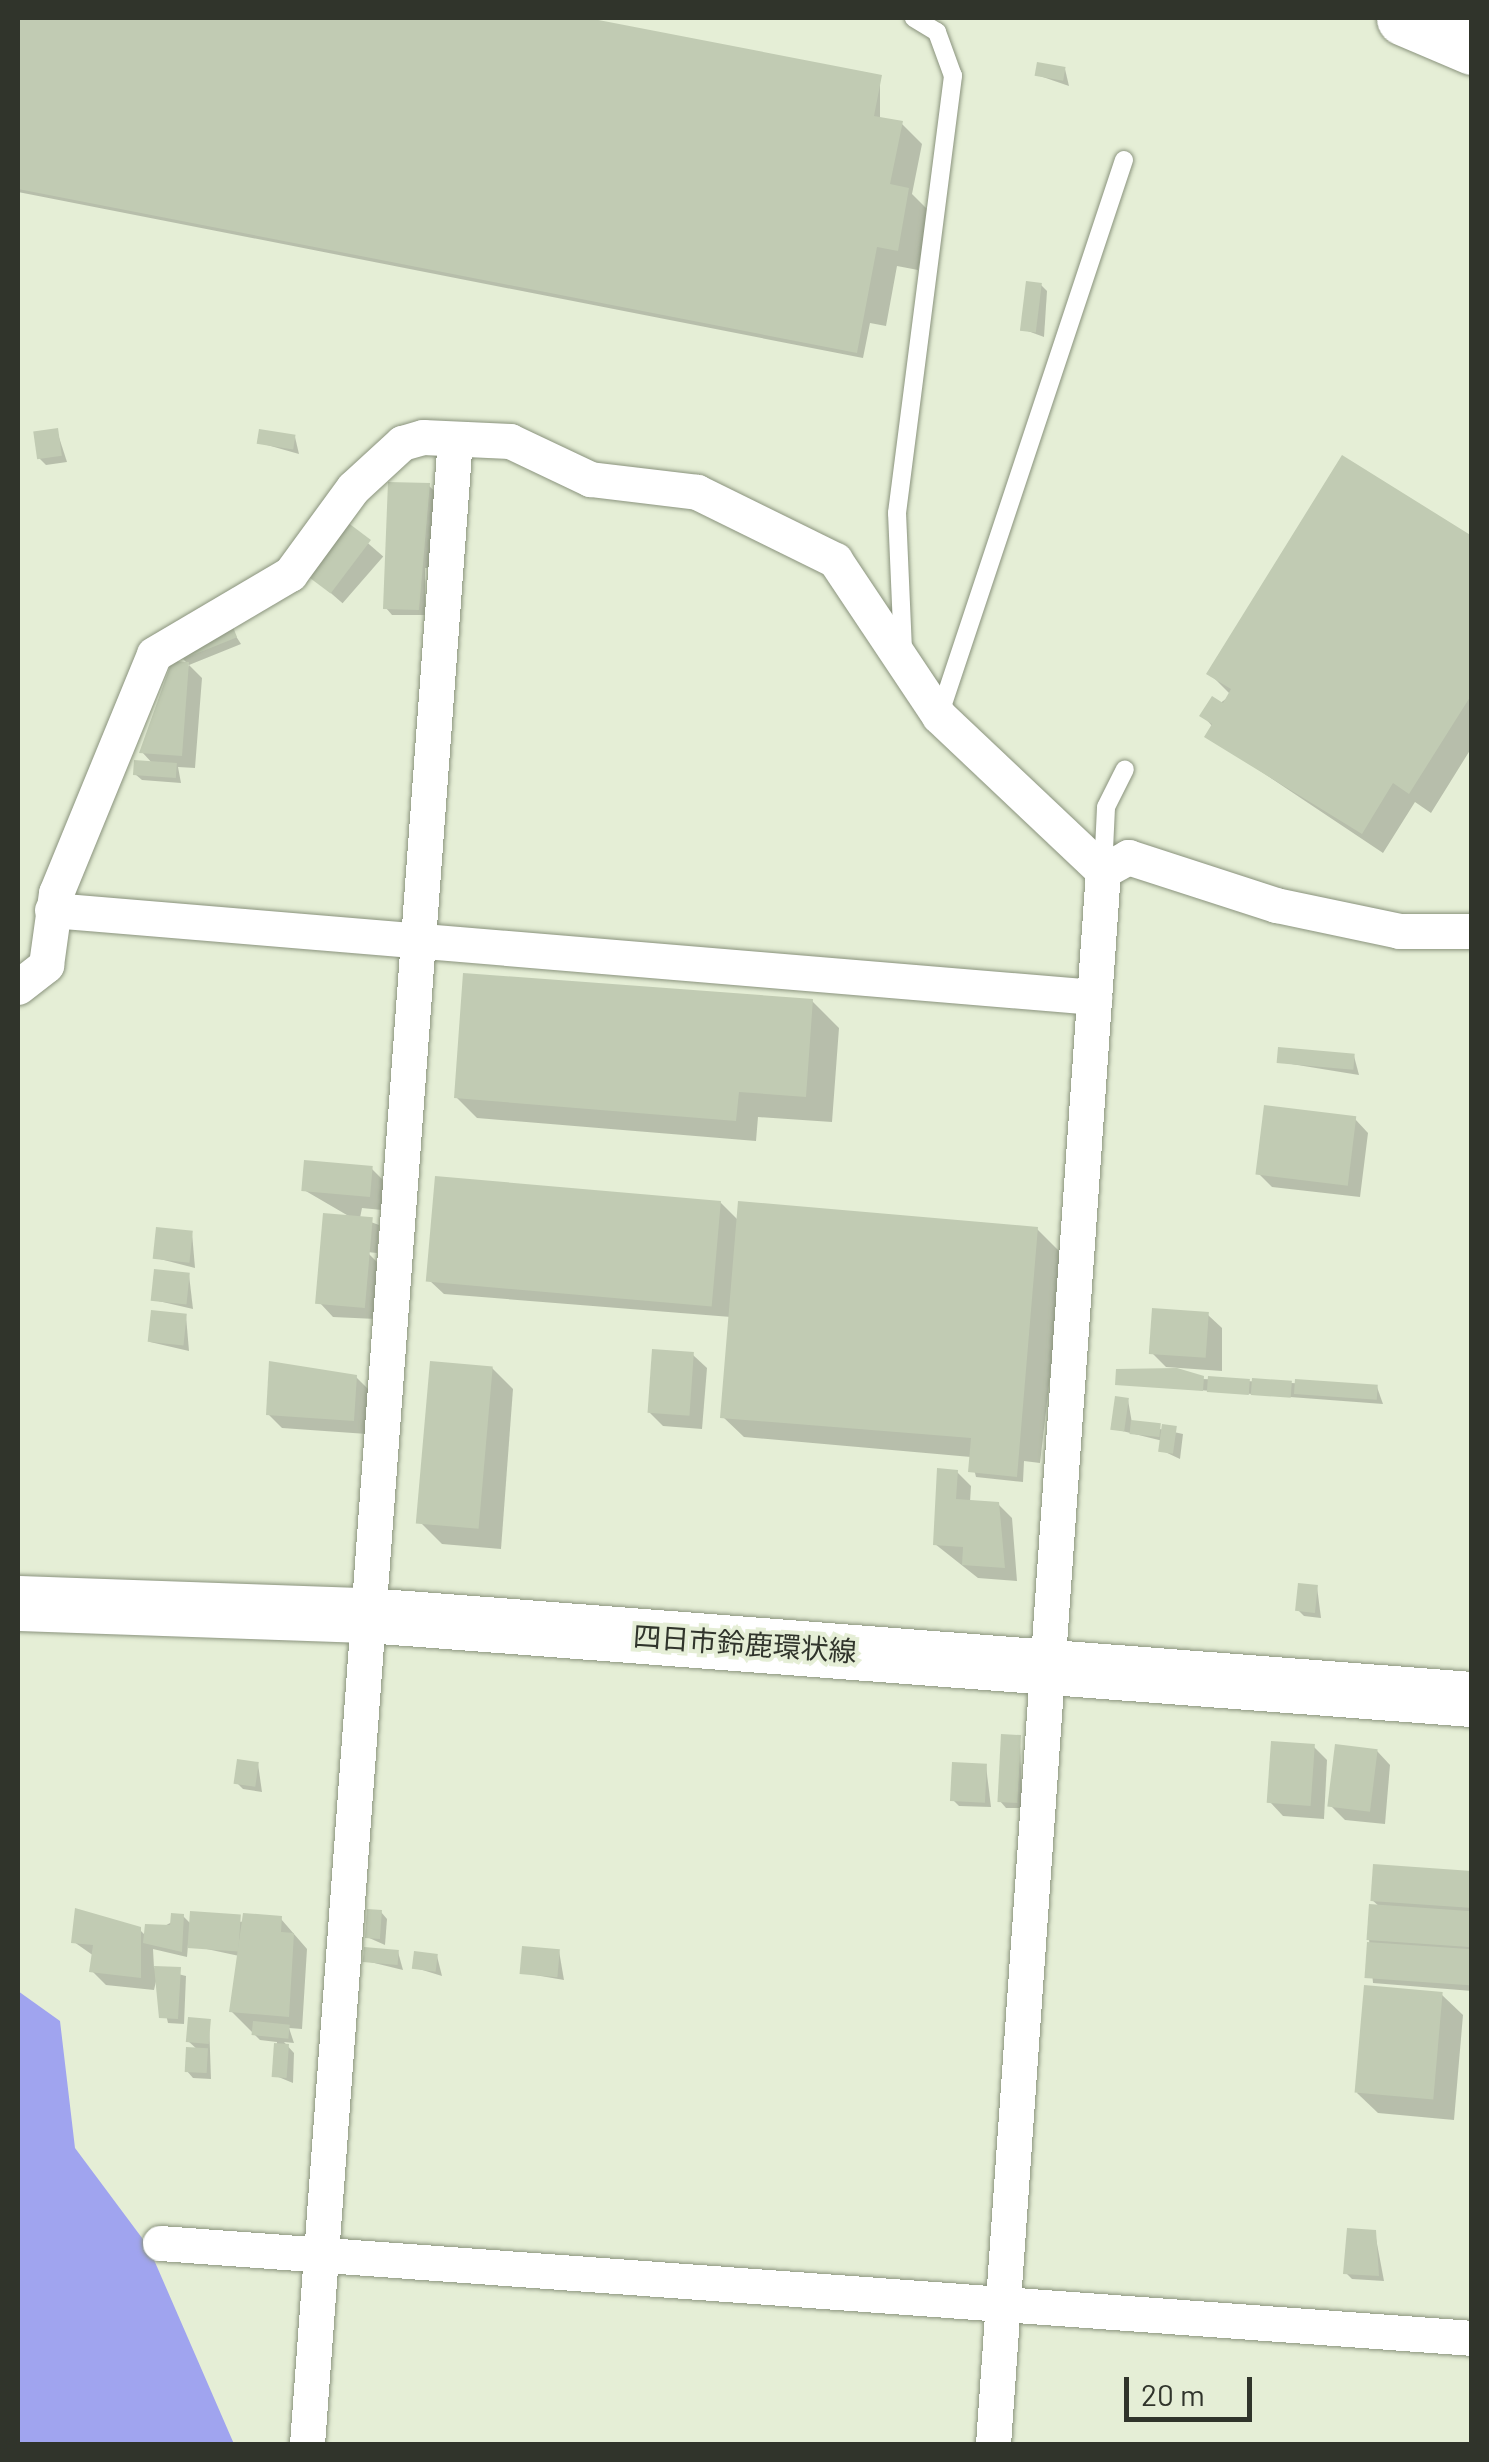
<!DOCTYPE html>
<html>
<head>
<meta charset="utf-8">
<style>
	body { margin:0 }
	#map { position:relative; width:1489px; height:2462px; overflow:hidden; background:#e5eed6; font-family:Barlow,"Noto Sans JP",sans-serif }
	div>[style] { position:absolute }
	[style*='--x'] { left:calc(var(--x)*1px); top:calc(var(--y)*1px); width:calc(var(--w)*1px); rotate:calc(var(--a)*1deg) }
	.forest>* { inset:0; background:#a0a4ef }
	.shadow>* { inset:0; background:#0003; transform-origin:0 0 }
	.building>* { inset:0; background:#c1cbb3; transform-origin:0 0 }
	.roads { filter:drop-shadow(0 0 2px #8a937d) drop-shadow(0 0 2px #8a937d) }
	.lane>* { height:18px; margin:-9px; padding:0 9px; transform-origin:9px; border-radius:9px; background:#fff }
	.street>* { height:35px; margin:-17.5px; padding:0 17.5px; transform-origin:17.5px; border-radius:17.5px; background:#fff }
	.primary>* { height:55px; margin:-27.5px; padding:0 27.5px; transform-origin:27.5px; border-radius:27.5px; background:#fff }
	.highway>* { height:55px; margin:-27.5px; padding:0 27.5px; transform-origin:27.5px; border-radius:27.5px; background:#fff }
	span { translate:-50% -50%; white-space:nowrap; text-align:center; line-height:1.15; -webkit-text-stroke:8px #e5eed6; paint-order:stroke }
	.street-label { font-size:28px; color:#30342b }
	.frame { position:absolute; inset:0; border:20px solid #30342b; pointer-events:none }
	.scale { position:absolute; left:1124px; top:2377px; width:128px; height:45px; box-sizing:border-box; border:5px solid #30342b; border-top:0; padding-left:12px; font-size:30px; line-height:35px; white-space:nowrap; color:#30342b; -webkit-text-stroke:8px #e5eed6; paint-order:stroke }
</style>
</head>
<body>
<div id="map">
	<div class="forest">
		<div style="clip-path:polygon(18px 1991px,60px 2021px,75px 2148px,148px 2246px,234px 2444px,18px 2444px)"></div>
	</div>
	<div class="shadow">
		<div style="clip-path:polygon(18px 18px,575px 18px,880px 77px,880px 119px,901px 123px,922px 144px,912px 194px,929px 211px,918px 270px,897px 266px,886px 326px,870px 323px,863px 358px,18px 192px)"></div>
		<div style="clip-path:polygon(1065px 69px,1069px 86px,1037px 75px)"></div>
		<div style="clip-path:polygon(1041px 285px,1047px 291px,1044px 337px,1025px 330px)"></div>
		<div style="clip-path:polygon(57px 431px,67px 462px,46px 465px,39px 458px)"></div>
		<div style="clip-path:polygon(295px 437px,299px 454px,260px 443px)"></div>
		<div style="clip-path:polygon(429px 486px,443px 499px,441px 568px,425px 568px,425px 615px,392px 615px,386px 608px)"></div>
		<div style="left:347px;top:525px;width:48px;height:62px;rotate:41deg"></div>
		<div style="clip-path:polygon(1472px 539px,1472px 747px,1431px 813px,1415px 802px,1383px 853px,1208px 736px,1213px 727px,1203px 716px,1231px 695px,1209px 673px)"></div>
		<div style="clip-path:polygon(232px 630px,241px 644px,189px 665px,202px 678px,195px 768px,178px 767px,181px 783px,142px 780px,135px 774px,153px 764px,142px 752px,189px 665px,183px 659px)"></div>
		<div style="clip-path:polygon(812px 1001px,839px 1028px,832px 1122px,758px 1117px,756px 1141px,477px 1118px,456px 1097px)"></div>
		<div style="clip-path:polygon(1354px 1056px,1359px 1075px,1279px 1062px)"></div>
		<div style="clip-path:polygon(1355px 1119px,1368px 1133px,1360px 1197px,1272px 1187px,1258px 1173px)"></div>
		<div style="clip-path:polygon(371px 1168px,385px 1182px,382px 1210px,362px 1208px,360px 1218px,379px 1225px,377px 1253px,367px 1252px,379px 1264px,376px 1319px,333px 1317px,320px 1303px,352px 1218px,304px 1190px)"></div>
		<div style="clip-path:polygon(719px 1201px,739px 1221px,1037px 1229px,1064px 1256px,1040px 1463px,1024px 1461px,1023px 1482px,976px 1477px,971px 1457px,744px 1437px,723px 1417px,731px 1317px,444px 1294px,430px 1281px)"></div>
		<div style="clip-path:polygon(192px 1233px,195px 1268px,156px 1258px)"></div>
		<div style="clip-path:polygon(189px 1275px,193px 1309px,154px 1300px)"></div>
		<div style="clip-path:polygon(1208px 1315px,1222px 1328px,1222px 1371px,1166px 1367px,1152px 1353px)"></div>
		<div style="clip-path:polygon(186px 1316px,189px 1351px,150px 1342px)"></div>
		<div style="clip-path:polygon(693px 1355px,707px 1368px,702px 1429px,663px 1426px,649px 1412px)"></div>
		<div style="clip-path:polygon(492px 1368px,513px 1389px,501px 1549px,442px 1544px,421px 1523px)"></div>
		<div style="clip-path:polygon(356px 1377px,370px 1391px,367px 1434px,282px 1428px,268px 1414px)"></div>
		<div style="clip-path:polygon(1203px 1379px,1377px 1387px,1383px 1404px,1118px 1384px)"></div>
		<div style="clip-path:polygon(1128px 1400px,1132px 1423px,1183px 1434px,1180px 1459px,1163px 1451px,1163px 1441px,1114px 1429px)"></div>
		<div style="clip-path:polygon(957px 1472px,971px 1486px,970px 1502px,998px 1504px,1012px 1518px,1017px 1581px,978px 1578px,935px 1544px)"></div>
		<div style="clip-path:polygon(1317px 1587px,1321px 1618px,1304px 1616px,1298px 1610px)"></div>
		<div style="clip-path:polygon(1020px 1738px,1022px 1808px,1006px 1808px,1000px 1801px)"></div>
		<div style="clip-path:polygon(1314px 1747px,1327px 1760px,1324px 1819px,1283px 1816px,1270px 1802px)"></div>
		<div style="clip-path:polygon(1377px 1751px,1390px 1765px,1385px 1824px,1345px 1820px,1331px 1806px)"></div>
		<div style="clip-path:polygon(258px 1764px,262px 1792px,243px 1789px,237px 1783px)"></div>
		<div style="clip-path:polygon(986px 1766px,991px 1807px,959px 1806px,953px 1800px)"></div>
		<div style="clip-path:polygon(1472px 1874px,1472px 1991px,1373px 1983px,1369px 1939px,1380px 1907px,1372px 1900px)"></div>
		<div style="clip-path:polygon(381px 1912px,387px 1919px,385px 1945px,367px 1937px)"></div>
		<div style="clip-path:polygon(183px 1916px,192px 1925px,281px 1919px,307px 1949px,302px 2029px,289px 2028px,294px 2043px,284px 2042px,294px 2053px,293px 2083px,276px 2076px,277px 2042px,260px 2040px,232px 2012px,244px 1957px,188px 1945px,187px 1957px,153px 1949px,154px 1968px,186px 1976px,184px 2024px,168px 2023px,157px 1977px,154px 1990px,106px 1985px,92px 1971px,94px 1956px,74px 1942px,139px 1929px,146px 1936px)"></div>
		<div style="clip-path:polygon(559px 1951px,564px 1980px,523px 1973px)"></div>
		<div style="clip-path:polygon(398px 1952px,403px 1970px,366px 1961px)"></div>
		<div style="clip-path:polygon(437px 1956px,442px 1976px,416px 1968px)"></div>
		<div style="clip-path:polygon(1442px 1995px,1463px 2015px,1454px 2120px,1378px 2113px,1357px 2093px)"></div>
		<div style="clip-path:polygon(209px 2022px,211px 2079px,193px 2078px,187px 2071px,198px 2050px,188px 2041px)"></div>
		<div style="clip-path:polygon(1375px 2233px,1384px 2281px,1352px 2279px,1346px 2273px)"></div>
	</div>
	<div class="building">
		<div style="clip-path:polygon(18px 18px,588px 18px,882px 75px,874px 116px,903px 121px,890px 184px,909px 188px,898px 251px,877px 247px,857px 353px,18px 189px)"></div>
		<div style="left:1037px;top:62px;width:29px;height:14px;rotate:10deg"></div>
		<div style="left:1026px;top:281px;width:16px;height:50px;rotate:7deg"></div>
		<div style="left:58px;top:428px;width:28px;height:25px;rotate:82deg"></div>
		<div style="left:259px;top:429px;width:37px;height:15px;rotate:9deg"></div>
		<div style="clip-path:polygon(1342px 455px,1472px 536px,1472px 694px,1409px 794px,1393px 783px,1362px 834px,1204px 737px,1212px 724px,1199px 716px,1212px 696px,1223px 703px,1231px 689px,1206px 674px)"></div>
		<div style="clip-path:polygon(388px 482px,430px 483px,419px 610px,383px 609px)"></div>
		<div style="left:347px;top:522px;width:30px;height:67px;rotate:37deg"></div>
		<div style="left:233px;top:627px;width:11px;height:61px;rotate:68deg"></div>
		<div style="clip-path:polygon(172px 661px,189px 662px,182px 756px,139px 753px)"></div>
		<div style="left:134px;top:760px;width:43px;height:15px;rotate:4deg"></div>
		<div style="clip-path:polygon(463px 973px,813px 999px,806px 1097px,739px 1092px,736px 1121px,454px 1098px)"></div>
		<div style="left:1278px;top:1047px;width:77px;height:16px;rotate:5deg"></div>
		<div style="left:1264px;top:1105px;width:93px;height:70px;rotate:7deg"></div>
		<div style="left:304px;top:1160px;width:69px;height:31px;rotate:5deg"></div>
		<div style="left:435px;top:1176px;width:287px;height:106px;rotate:5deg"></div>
		<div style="clip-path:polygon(738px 1201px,1038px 1227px,1017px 1477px,968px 1472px,971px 1438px,720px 1418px)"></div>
		<div style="left:323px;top:1213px;width:50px;height:91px;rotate:5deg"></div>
		<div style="left:156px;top:1227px;width:37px;height:32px;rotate:6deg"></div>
		<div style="left:154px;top:1269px;width:36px;height:32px;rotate:6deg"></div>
		<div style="left:1152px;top:1308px;width:57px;height:46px;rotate:4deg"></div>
		<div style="left:151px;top:1310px;width:36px;height:32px;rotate:6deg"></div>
		<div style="left:652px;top:1349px;width:42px;height:64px;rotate:4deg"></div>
		<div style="clip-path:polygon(269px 1361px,357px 1375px,354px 1421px,266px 1415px)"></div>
		<div style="left:430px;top:1361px;width:63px;height:163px;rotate:5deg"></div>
		<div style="clip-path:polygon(1177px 1368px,1204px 1376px,1203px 1391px,1115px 1385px,1116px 1369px)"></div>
		<div style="left:1208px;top:1376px;width:42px;height:16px;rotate:4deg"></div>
		<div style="left:1252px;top:1378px;width:40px;height:17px;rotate:4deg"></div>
		<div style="left:1295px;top:1379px;width:83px;height:15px;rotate:4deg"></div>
		<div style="left:1115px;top:1396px;width:14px;height:34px;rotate:8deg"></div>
		<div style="left:1131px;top:1420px;width:30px;height:14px;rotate:6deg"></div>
		<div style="left:1162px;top:1424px;width:15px;height:28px;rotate:8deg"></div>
		<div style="clip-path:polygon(937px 1468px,958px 1470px,956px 1499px,999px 1502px,1005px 1568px,962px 1565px,963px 1547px,933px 1545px)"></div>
		<div style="left:1298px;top:1583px;width:20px;height:28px;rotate:6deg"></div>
		<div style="left:1001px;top:1734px;width:20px;height:68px;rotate:3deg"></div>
		<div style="left:1271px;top:1741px;width:44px;height:62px;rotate:4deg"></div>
		<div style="left:1335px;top:1744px;width:43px;height:63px;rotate:7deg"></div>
		<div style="left:237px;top:1759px;width:22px;height:25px;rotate:8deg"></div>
		<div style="left:952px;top:1762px;width:35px;height:39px;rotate:3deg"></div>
		<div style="left:1373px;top:1864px;width:99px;height:37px;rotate:4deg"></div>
		<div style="left:1369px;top:1904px;width:103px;height:36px;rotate:4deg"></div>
		<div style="clip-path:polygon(75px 1908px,141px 1927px,141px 1978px,89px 1972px,93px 1945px,71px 1943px)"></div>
		<div style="left:367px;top:1909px;width:15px;height:29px;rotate:4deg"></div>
		<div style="left:190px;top:1911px;width:51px;height:37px;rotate:4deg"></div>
		<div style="clip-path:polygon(171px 1913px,184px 1914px,182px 1952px,143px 1943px,145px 1924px,170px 1925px)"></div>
		<div style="clip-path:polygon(243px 1913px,282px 1916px,281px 1932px,294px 1933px,289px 2017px,229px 2012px)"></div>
		<div style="left:1367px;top:1942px;width:105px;height:36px;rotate:4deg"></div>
		<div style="left:522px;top:1946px;width:38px;height:28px;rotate:5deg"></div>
		<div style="left:364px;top:1947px;width:35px;height:15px;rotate:5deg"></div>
		<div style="left:414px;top:1951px;width:24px;height:18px;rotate:7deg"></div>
		<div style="clip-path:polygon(154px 1966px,181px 1967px,178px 2019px,159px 2018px)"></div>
		<div style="left:1364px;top:1985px;width:79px;height:108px;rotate:5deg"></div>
		<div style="left:188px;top:2017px;width:23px;height:25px;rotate:5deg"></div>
		<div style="left:253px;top:2021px;width:37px;height:14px;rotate:6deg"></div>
		<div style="left:274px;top:2043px;width:15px;height:34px;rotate:4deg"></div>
		<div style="left:186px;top:2047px;width:22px;height:25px;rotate:3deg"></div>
		<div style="clip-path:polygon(1347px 2228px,1376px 2230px,1379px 2276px,1343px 2274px)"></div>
	</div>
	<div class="roads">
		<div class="lane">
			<div style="--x:903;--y:650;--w:137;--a:-92.5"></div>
			<div style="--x:897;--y:513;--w:441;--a:-82.7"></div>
			<div style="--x:953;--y:76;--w:47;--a:-110"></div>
			<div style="--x:937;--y:32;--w:27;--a:-149"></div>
			<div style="--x:939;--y:716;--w:586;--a:-71.6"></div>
			<div style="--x:1103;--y:871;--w:64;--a:-87.3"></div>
			<div style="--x:1106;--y:807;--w:42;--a:-63.4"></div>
		</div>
		<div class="street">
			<div style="--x:52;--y:910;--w:1046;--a:4.77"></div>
			<div style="--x:18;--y:987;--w:36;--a:-38"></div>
			<div style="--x:46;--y:965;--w:73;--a:-82.1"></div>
			<div style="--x:56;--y:893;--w:258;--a:-67.7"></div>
			<div style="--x:154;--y:654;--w:158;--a:-30.5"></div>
			<div style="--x:290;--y:574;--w:107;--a:-53.8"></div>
			<div style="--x:353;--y:488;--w:67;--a:-42.6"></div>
			<div style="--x:402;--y:443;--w:22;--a:-16"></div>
			<div style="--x:423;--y:437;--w:87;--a:2.6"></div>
			<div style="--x:510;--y:441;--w:89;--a:25.4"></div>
			<div style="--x:590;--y:479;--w:108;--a:6.9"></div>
			<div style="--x:697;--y:492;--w:154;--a:26.2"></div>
			<div style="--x:835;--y:560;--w:187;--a:56.3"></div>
			<div style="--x:939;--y:716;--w:226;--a:43.4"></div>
			<div style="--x:160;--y:2243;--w:1315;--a:4.14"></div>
			<div style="--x:307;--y:2444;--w:2009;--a:-85.78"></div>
			<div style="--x:993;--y:2444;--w:1577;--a:-86"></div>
			<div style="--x:1103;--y:871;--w:29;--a:-29"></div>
			<div style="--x:1128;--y:857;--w:156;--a:18"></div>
			<div style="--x:1276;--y:905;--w:126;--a:11.9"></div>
			<div style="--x:1399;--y:931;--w:73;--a:0"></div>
		</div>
		<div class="primary">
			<div style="--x:18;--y:1603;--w:349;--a:2"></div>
			<div style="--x:367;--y:1615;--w:1108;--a:4.35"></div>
		</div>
		<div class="highway">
			<div style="--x:1404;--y:18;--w:74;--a:23.1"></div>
		</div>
	</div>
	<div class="street-label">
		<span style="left:745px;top:1643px;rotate:4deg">四日市鈴鹿環状線</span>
	</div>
	<div class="frame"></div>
	<div class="scale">20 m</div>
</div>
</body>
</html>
